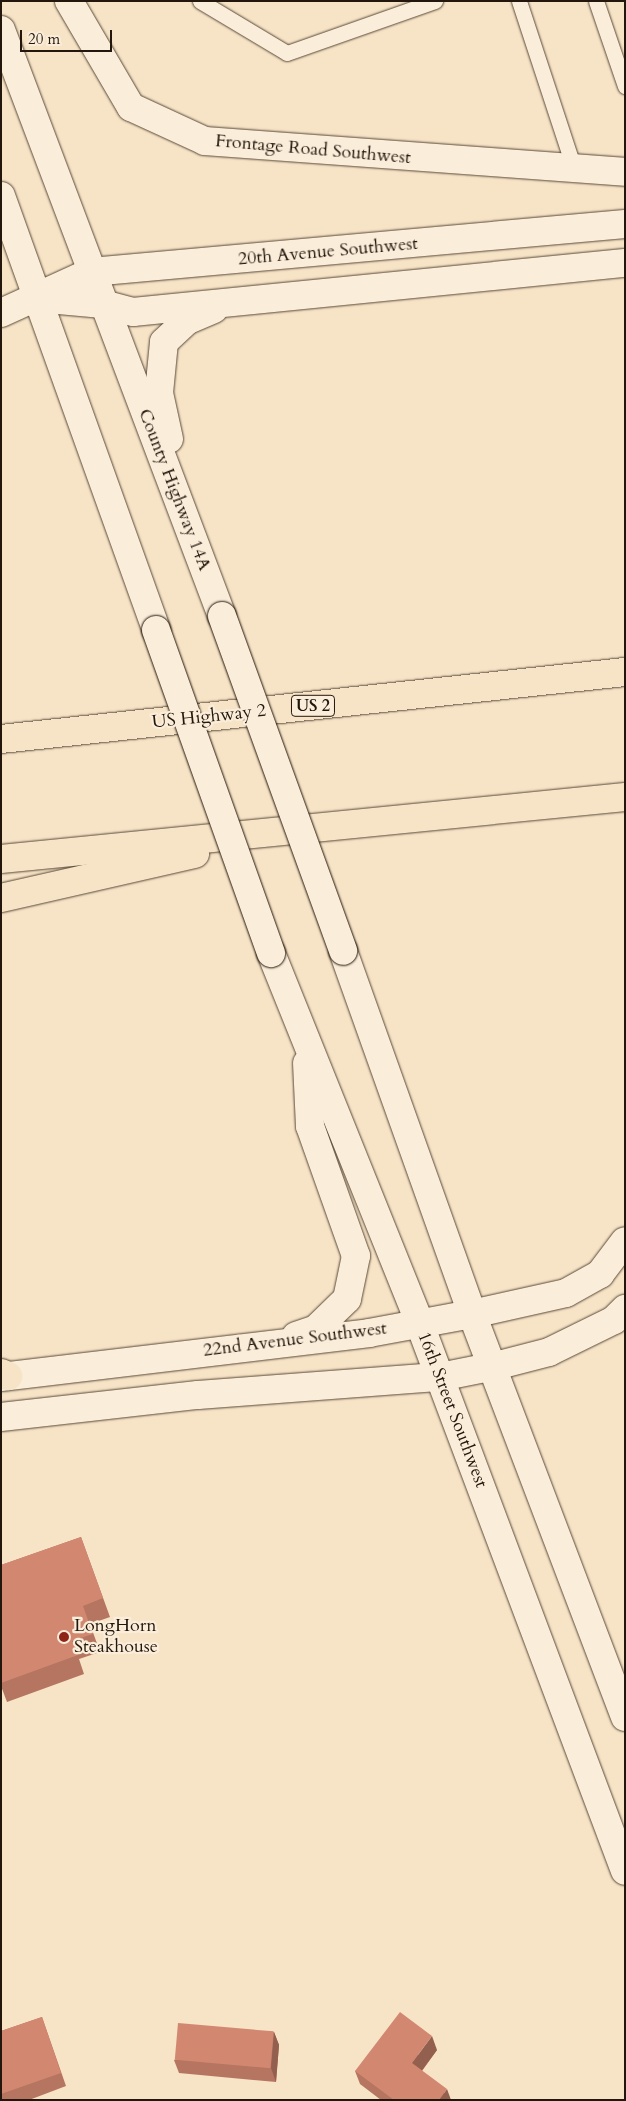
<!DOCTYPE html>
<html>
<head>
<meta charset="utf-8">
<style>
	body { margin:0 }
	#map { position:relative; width:626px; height:2101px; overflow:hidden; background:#f7e3c5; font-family:Cardo,serif }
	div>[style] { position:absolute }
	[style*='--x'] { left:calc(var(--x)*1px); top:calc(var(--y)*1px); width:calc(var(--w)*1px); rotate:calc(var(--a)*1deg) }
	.roads { filter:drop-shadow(0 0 1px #58493a) drop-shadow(0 0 1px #58493a) }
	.lane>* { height:15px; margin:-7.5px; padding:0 7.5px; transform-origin:7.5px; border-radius:7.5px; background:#faedd9 }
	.street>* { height:28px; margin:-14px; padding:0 14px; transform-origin:14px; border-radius:14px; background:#faedd9 }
	.secondary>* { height:28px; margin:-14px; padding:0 14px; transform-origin:14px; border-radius:14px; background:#faedd9 }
	.highway>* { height:28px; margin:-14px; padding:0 14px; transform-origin:14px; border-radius:14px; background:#f7e3c5 }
	.bridges { filter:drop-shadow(0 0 1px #23160c) drop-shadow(0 0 1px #23160c) }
	.secondary-bridge>* { height:28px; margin:-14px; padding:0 14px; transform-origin:14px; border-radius:14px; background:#faedd9 }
	.wall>* { inset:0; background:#b57560 }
	.shaded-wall>* { inset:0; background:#935f4e }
	.building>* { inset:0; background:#d28870; transform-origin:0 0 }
	.dots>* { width:14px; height:14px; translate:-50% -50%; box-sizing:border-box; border:2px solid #faedd9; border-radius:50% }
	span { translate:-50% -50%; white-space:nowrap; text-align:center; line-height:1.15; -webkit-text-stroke:4.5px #faedd9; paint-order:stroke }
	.shield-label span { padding:1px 4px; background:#faedd9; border:1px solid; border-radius:4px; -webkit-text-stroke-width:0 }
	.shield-label { font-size:16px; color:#23160c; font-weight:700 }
	.street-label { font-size:18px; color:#23160c }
	.poi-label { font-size:18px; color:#23160c }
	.left { translate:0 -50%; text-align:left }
	.frame { position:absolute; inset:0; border:2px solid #23160c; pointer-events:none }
	.scale { position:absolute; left:20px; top:30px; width:92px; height:22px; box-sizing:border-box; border:2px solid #23160c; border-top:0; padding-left:6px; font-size:15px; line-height:18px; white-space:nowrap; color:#23160c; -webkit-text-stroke:4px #faedd9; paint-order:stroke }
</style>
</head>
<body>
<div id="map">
	<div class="roads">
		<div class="lane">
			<div style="--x:200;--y:1;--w:101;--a:30.9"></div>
			<div style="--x:287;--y:53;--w:157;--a:-19.4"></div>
			<div style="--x:519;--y:1;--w:179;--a:71.8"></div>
			<div style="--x:596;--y:1;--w:90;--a:71.2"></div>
		</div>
		<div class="street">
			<div style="--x:69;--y:1;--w:123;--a:59.7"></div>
			<div style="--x:131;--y:107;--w:81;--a:24.7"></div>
			<div style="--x:205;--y:141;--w:421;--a:4.2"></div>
			<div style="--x:472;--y:1314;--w:96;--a:-12.6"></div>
			<div style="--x:566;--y:1293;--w:39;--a:-29"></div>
			<div style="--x:600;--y:1274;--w:41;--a:-52.9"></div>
			<div style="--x:495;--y:1366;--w:56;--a:-14.5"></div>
			<div style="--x:549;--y:1352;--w:72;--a:-26.2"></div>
			<div style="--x:614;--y:1320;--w:16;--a:-45"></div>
		</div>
		<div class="secondary">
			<div style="--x:1;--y:30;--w:626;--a:69.34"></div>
			<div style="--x:1;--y:196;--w:461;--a:70.3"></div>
			<div style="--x:37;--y:298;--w:66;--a:5.2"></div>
			<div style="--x:103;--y:304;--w:31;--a:15"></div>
			<div style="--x:133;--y:312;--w:494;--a:-5.7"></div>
			<div style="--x:1;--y:313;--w:99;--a:-24.5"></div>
			<div style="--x:91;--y:272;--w:536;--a:-5.14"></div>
			<div style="--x:169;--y:439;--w:47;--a:-102.3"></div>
			<div style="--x:159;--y:393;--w:51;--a:-84.4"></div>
			<div style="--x:164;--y:342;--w:33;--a:-43"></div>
			<div style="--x:188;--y:320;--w:28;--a:-23"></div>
			<div style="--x:343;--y:951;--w:385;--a:70.4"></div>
			<div style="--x:472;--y:1314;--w:431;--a:69.2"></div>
			<div style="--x:271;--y:953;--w:398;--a:68.1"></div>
			<div style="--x:419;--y:1322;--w:586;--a:69.43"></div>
			<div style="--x:296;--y:1336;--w:21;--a:-19"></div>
			<div style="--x:316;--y:1329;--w:43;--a:-44.1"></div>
			<div style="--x:347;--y:1299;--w:44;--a:-78.2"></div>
			<div style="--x:356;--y:1256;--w:138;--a:-109.5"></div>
			<div style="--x:310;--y:1126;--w:63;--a:-92.7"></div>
			<div style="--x:1;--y:1377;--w:371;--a:-6.8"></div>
			<div style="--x:369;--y:1333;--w:105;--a:-10.5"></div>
			<div style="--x:1;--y:1417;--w:198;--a:-6.4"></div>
			<div style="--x:198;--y:1395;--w:243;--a:-4.3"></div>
			<div style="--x:440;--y:1377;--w:56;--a:-11.3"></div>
		</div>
		<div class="highway">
			<div style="--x:1;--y:739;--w:628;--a:-6.13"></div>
			<div style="--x:1;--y:859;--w:627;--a:-5.67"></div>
			<div style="--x:1;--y:898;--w:199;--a:-12.8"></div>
			<div style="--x:1;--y:1373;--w:8;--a:23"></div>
		</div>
	</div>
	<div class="bridges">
		<div class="secondary-bridge">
			<div style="--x:222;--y:616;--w:356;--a:70.1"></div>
			<div style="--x:156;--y:630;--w:343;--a:70.4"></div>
		</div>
	</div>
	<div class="wall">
		<div style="clip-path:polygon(81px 1537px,110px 1617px,90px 1624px,100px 1652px,79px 1659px,84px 1674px,7px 1702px,1px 1686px,1px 1565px)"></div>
		<div style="clip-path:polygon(42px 2017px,66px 2086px,29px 2100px,1px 2100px,1px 2031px)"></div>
		<div style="clip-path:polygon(274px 2032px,279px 2045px,276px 2082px,179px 2073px,174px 2060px)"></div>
		<div style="clip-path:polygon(437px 2050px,422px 2071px,451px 2100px,381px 2100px,360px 2084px,355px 2071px)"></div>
	</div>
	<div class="shaded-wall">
		<div style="clip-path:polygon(274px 2032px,279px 2045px,276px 2082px,271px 2068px)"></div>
		<div style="clip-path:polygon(432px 2036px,437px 2050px,417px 2077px,412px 2063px)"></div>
		<div style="clip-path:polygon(447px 2089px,451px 2100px,439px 2100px)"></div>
	</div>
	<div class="building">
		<div style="clip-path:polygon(81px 1537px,103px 1598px,83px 1606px,93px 1634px,72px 1641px,78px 1655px,1px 1683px,1px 1565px)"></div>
		<div style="clip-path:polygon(400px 2012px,432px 2036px,412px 2063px,447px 2089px,439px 2100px,394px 2100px,355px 2071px)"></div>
		<div style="clip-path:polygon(42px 2017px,61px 2073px,1px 2094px,1px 2031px)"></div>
		<div style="left:178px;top:2023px;width:96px;height:37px;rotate:5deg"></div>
	</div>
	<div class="dots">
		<div style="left:64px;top:1637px;background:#8f2418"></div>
	</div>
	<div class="shield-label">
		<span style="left:313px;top:706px">US 2</span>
	</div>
	<div class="street-label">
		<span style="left:313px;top:150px;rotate:5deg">Frontage Road Southwest</span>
		<span style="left:328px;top:252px;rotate:-5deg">20th Avenue Southwest</span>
		<span style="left:174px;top:490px;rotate:69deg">County Highway 14A</span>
		<span style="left:209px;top:717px;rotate:-6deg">US Highway 2</span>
		<span style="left:295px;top:1340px;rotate:-7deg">22nd Avenue Southwest</span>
		<span style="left:452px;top:1410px;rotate:69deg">16th Street Southwest</span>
	</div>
	<div class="poi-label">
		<span class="left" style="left:74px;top:1637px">LongHorn<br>Steakhouse</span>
	</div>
	<div class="frame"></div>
	<div class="scale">20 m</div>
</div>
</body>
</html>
